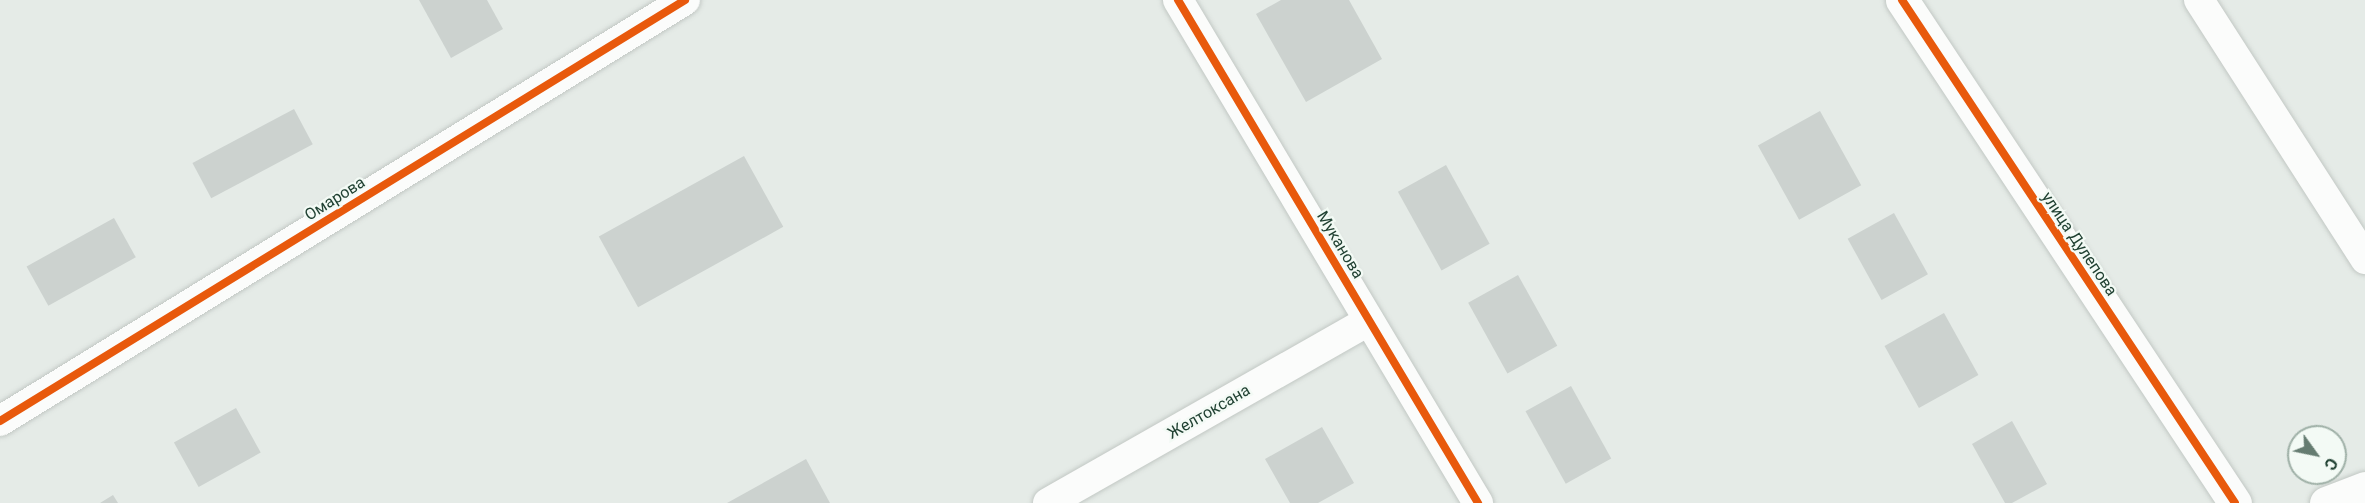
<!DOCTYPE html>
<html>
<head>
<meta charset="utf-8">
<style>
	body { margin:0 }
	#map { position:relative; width:2365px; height:503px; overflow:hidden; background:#e5ebe7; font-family:Roboto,sans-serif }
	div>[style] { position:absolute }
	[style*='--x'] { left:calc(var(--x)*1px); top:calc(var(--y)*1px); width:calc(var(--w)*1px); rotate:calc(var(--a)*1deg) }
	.building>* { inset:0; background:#ccd2cf; transform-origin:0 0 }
	.roads { filter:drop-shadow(0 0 2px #c2c8c4) drop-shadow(0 0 2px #c2c8c4) }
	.street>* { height:30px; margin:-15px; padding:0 15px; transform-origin:15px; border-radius:15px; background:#fbfcfb }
	.secondary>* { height:33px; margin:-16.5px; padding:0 16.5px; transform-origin:16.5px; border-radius:16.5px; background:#fbfcfb }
	.cycleway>* { height:8px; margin:-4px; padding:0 4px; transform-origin:4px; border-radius:4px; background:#e8590c }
	span { translate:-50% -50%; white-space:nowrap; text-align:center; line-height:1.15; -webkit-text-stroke:4.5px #f3faf5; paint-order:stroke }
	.street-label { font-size:16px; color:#204132 }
	.north { position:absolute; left:2287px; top:425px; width:60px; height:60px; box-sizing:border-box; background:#f3faf5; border:2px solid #9fb0a7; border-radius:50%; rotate:123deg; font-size:16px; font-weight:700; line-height:24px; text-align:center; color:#204132 }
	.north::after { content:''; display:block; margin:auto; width:21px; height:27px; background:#657c71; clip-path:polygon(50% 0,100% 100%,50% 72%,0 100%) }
</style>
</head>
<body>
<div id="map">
	<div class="building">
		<div style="clip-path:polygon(419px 0,487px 0,503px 29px,451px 58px)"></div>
		<div style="clip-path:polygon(1281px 0,1349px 0,1382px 59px,1306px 102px,1256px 14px)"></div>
		<div style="left:294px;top:109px;width:40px;height:115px;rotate:62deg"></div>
		<div style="left:1820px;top:111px;width:85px;height:71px;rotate:61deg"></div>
		<div style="left:744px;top:156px;width:81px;height:166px;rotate:61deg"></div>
		<div style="left:1446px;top:165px;width:90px;height:55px;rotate:61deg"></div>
		<div style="left:1894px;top:213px;width:70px;height:53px;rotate:61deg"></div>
		<div style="left:114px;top:218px;width:45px;height:100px;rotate:61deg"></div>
		<div style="left:1518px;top:275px;width:81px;height:57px;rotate:61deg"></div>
		<div style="left:1944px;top:313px;width:71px;height:68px;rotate:61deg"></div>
		<div style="left:1571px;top:386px;width:83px;height:52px;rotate:61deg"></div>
		<div style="left:236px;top:408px;width:51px;height:71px;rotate:61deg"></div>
		<div style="clip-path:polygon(2012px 421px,2047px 484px,2012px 503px,2005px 503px,1972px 444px)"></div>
		<div style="clip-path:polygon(1322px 427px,1354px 483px,1318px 503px,1290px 503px,1265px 459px)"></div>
		<div style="clip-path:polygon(806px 459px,830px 503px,727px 503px)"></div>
		<div style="clip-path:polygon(113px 495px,118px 503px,100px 503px)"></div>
	</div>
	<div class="roads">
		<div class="street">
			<div style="--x:1178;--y:0;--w:586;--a:59.19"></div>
			<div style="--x:2199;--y:0;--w:308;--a:57.3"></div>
			<div style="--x:0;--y:421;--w:804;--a:-31.57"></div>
			<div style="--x:1048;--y:503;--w:369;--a:-29.6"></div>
		</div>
		<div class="secondary">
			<div style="--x:1902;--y:0;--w:603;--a:56.49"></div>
			<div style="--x:2326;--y:503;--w:42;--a:-21"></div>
		</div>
	</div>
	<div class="cycleway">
		<div style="--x:1178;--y:0;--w:586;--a:59.19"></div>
		<div style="--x:1902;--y:0;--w:603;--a:56.49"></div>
		<div style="--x:0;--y:421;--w:804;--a:-31.57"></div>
	</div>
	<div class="street-label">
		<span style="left:335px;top:199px;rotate:-32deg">Омарова</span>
		<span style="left:2079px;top:244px;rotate:56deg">улица Дулепова</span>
		<span style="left:1340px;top:245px;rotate:59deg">Муканова</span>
		<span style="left:1209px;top:412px;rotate:-30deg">Желтоксана</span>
	</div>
	<div class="north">С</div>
</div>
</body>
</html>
